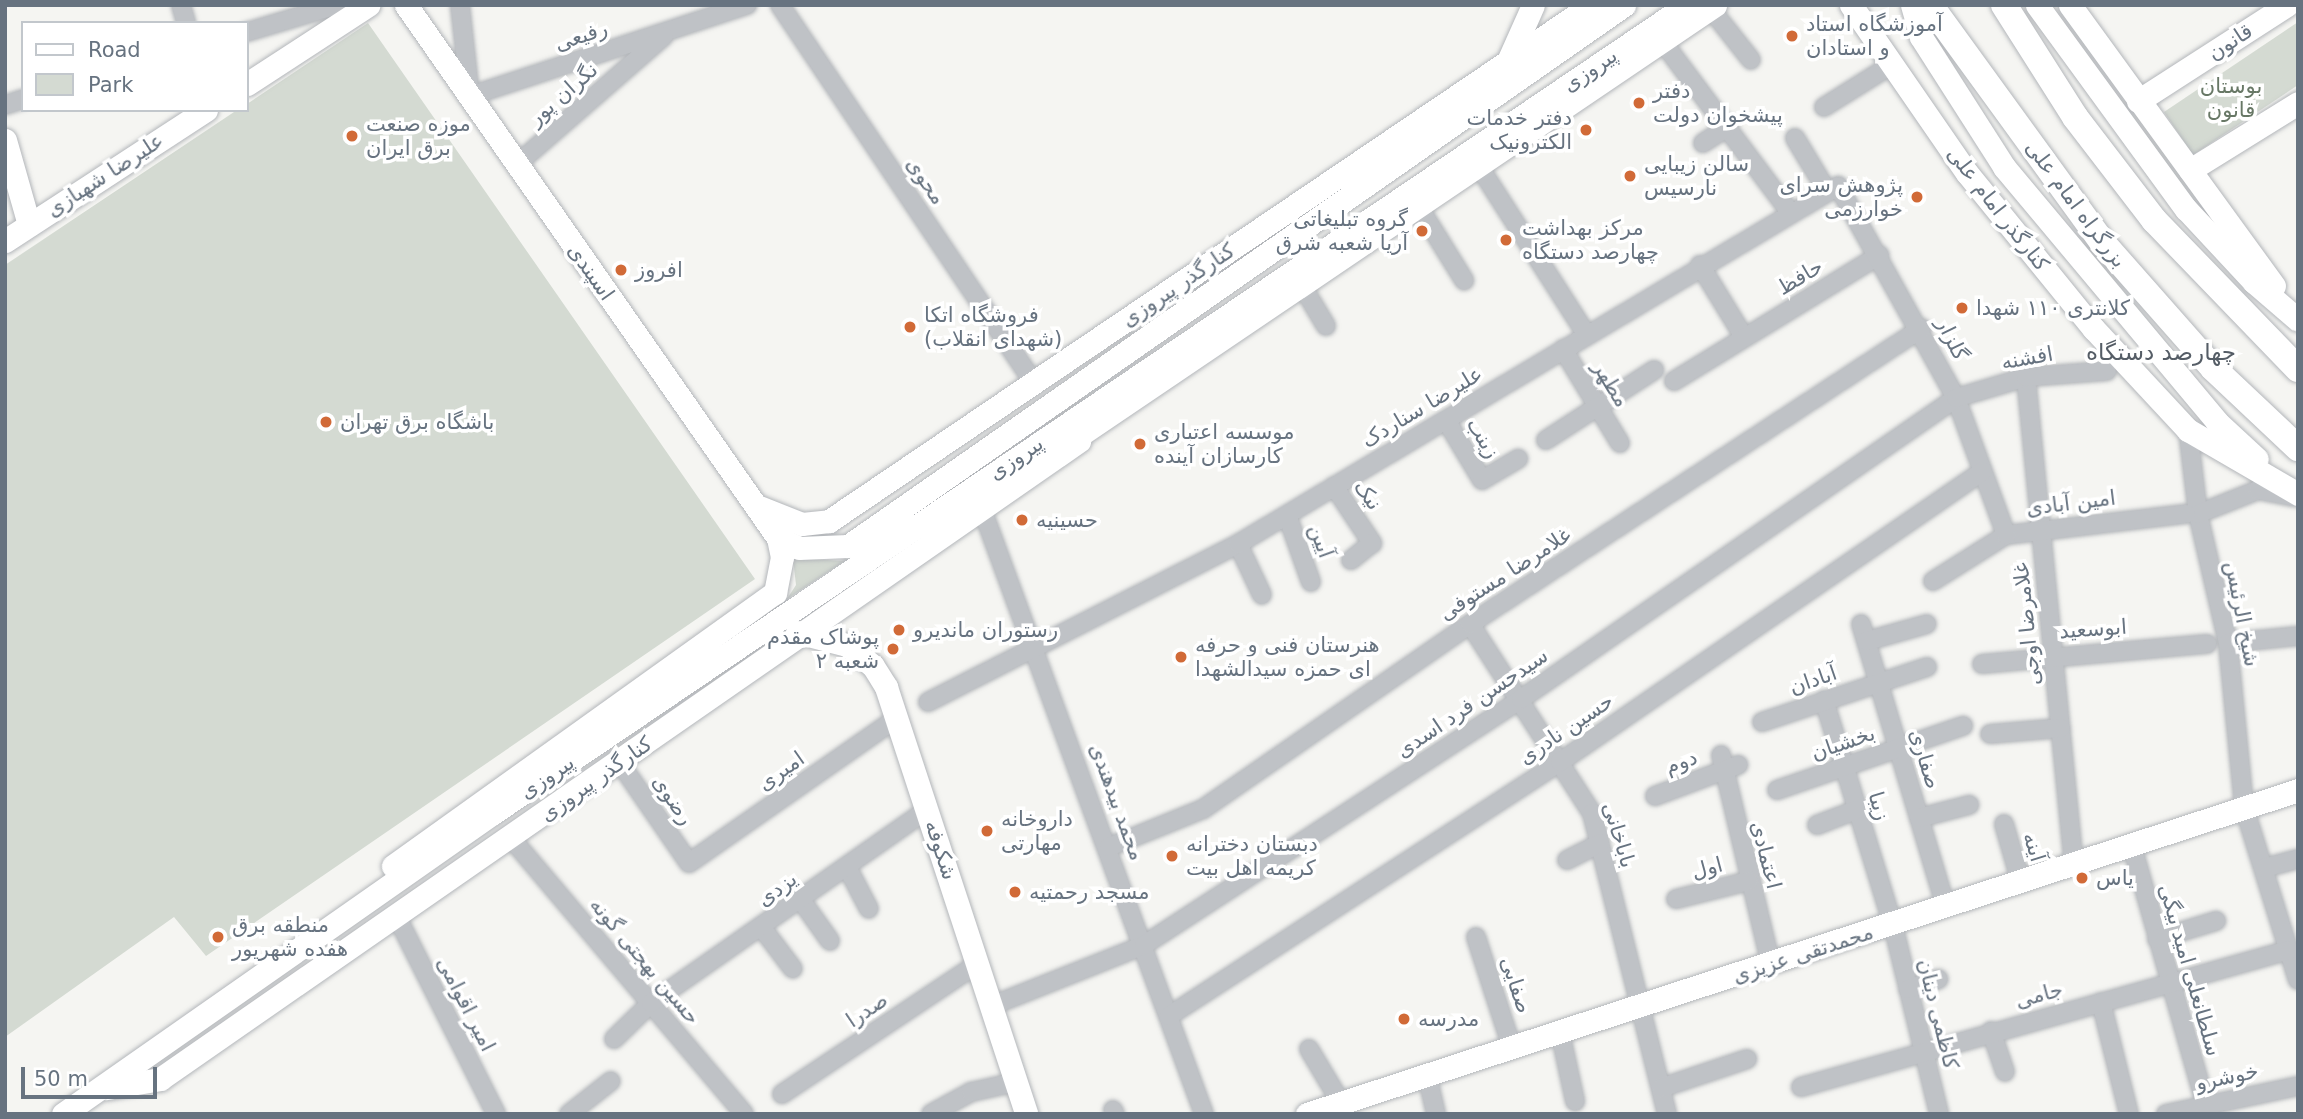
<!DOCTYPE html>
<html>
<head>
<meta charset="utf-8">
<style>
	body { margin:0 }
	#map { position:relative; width:2303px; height:1119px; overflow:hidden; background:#f5f5f2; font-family:"DejaVu Sans","Noto Naskh Arabic",sans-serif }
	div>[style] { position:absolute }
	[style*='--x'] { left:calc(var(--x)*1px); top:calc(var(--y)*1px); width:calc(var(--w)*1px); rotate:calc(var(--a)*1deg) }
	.green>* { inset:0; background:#d4dad2 }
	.roads { filter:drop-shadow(0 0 2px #b3b6ba) drop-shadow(0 0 2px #b3b6ba) }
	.minor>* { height:18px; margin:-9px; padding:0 9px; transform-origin:9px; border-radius:9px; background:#bfc2c6 }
	.major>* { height:23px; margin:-11.5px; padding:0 11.5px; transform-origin:11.5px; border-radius:11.5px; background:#fff }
	.highway>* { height:26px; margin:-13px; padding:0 13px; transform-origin:13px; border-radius:13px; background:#fff }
	.dots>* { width:19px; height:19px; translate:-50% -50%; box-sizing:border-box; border:4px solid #fff; border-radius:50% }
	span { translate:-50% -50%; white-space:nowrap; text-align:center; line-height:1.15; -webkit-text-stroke:7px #fff; paint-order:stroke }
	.poi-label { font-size:21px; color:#677380 }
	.left { translate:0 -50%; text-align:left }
	.right { translate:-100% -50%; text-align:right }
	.street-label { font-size:21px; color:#677380 }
	.park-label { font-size:21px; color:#687866 }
	.neighbourhood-label { font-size:23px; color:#555d66 }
	.frame { position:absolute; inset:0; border:7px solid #677380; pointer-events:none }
	.legend { position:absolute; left:21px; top:21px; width:228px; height:91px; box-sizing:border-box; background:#fff; border:2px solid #c2c7cc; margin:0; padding:9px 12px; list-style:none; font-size:21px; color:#677380 }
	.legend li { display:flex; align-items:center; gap:14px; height:35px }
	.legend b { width:35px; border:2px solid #c2c7cc }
	.scale { position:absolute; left:21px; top:1067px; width:136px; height:32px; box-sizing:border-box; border:4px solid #677380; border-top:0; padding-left:9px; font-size:21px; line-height:24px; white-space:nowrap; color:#677380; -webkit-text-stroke:5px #fff; paint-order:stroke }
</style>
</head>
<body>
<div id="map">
	<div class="green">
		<div style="clip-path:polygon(2298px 22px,2298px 85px,2193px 155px,2164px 112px)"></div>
		<div style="clip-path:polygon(368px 23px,755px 579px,206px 956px,174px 917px,5px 1037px,5px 265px,237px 110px,247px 110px,247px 104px)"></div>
		<div style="clip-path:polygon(792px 550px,809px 559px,845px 561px,787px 599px,796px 585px)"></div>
	</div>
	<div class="roads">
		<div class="minor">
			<div style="--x:181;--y:5;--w:19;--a:74"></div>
			<div style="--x:460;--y:5;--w:92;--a:83.7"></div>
			<div style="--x:470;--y:96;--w:292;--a:-18.2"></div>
			<div style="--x:780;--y:5;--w:455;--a:56.1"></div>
			<div style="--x:1710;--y:8;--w:66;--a:51.7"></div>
			<div style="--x:247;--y:32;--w:94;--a:-16.7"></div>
			<div style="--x:1662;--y:41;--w:214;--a:53.2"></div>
			<div style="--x:5;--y:105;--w:19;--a:-18"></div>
			<div style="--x:1824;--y:107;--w:79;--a:-32.1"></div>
			<div style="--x:1795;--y:138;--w:62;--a:58.9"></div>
			<div style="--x:1703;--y:143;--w:31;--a:-33"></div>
			<div style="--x:516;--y:165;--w:196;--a:-41.1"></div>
			<div style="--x:1480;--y:168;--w:198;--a:57.4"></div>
			<div style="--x:1420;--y:209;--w:84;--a:58.2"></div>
			<div style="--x:1700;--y:265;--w:84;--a:58.6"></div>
			<div style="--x:1304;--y:289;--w:43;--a:59.3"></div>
			<div style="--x:1563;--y:349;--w:110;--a:58.8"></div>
			<div style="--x:2026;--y:377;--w:491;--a:84.4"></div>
			<div style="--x:1674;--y:381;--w:241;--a:-31.5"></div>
			<div style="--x:1446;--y:420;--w:70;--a:59"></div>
			<div style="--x:1482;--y:480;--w:42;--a:-30.3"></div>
			<div style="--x:2188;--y:430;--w:85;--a:83.2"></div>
			<div style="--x:2198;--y:514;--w:132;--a:76.9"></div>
			<div style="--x:2228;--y:643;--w:165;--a:84.4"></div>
			<div style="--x:2244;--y:807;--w:181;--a:72.7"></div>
			<div style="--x:1546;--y:440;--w:129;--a:-32.9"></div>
			<div style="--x:1334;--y:486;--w:69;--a:56.3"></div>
			<div style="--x:1372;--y:543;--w:27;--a:141"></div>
			<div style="--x:982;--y:509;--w:644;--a:69.85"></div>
			<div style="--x:2198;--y:514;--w:65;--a:-21.8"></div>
			<div style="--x:2258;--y:490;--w:37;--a:11"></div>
			<div style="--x:1287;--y:515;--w:71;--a:70.3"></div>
			<div style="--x:1238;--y:544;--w:56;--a:64.8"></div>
			<div style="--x:1933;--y:581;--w:86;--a:-32.2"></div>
			<div style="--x:2006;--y:535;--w:181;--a:-6.7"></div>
			<div style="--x:1470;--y:624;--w:225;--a:57.2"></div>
			<div style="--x:1592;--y:813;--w:310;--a:76"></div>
			<div style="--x:1861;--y:624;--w:295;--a:73.3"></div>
			<div style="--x:1867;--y:641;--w:62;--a:-15.8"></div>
			<div style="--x:2228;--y:643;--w:70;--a:-5.7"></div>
			<div style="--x:1982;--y:664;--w:226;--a:-5.1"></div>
			<div style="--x:1824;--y:700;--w:235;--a:73"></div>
			<div style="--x:1893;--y:925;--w:195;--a:76.3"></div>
			<div style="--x:928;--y:702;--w:348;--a:-27"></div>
			<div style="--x:1238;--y:544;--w:699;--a:-30.82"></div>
			<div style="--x:1838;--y:186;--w:243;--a:60.9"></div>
			<div style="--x:1956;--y:398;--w:146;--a:69.9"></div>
			<div style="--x:1762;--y:722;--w:174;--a:-18.4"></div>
			<div style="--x:1990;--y:734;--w:71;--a:-4.8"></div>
			<div style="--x:1721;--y:755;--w:216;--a:76.6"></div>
			<div style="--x:620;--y:763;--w:121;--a:55.4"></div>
			<div style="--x:689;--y:863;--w:255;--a:-34.9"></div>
			<div style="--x:1777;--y:790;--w:197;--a:-19"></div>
			<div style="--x:1655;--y:796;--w:89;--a:-20.5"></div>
			<div style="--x:1919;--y:818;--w:52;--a:-14.6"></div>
			<div style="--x:2004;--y:824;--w:61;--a:73.9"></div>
			<div style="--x:1817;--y:825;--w:42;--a:-21"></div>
			<div style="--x:511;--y:838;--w:361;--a:49.8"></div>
			<div style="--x:2132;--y:846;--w:269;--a:74.1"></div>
			<div style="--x:1109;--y:847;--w:101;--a:-22"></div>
			<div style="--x:1203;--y:809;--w:325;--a:-34.7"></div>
			<div style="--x:1470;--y:624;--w:540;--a:-33.22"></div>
			<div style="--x:1567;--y:860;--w:37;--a:-27"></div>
			<div style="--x:847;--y:867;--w:47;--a:62.4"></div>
			<div style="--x:2264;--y:868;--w:35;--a:-15"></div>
			<div style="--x:1676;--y:899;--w:75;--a:-13.9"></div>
			<div style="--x:801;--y:900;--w:50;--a:54.7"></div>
			<div style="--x:396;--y:915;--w:223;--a:63.3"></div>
			<div style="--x:762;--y:928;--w:51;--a:52.9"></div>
			<div style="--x:1476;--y:937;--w:117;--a:72"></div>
			<div style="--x:2157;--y:939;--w:62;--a:-17"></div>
			<div style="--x:1908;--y:989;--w:32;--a:-18"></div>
			<div style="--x:2101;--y:1002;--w:115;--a:76"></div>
			<div style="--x:991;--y:1006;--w:165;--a:-21.7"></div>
			<div style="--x:1144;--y:945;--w:450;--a:-33.1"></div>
			<div style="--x:1521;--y:699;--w:529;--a:-34.68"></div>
			<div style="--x:1956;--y:398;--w:73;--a:-16.7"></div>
			<div style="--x:2026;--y:377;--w:81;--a:-4.2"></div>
			<div style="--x:1169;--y:1016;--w:466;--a:-33"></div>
			<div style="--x:1560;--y:762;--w:513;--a:-34.53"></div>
			<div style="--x:1991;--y:1031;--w:43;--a:71.1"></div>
			<div style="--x:1560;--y:1032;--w:71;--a:77.7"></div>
			<div style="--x:614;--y:1039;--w:52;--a:-44.2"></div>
			<div style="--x:651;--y:1003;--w:338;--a:-35"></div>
			<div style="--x:1309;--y:1049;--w:63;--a:59.3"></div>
			<div style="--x:1427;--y:1075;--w:40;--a:77"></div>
			<div style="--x:1801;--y:1087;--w:507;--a:-15.68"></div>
			<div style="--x:1661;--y:1088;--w:91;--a:-18.6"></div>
			<div style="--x:782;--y:1094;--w:234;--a:-33.7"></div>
			<div style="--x:1113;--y:1110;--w:4;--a:63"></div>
			<div style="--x:569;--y:1114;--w:53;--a:-38.2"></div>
			<div style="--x:931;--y:1114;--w:46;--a:-28.8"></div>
			<div style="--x:971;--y:1092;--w:46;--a:-12.5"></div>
			<div style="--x:2166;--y:1114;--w:135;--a:-12"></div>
		</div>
		<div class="major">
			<div style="--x:1851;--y:5;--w:204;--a:55.4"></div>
			<div style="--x:1967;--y:173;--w:201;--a:50.9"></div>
			<div style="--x:2094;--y:329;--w:138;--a:47.1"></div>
			<div style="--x:2188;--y:430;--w:127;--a:30.2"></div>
			<div style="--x:1912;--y:5;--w:33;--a:74"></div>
			<div style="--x:1921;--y:37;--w:154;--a:57.4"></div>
			<div style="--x:2004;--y:167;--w:332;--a:50.1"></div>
			<div style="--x:2217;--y:422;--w:54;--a:42.8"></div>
			<div style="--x:2037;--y:5;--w:253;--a:53.9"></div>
			<div style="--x:2186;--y:209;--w:100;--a:47"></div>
			<div style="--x:2254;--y:282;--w:57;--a:40.7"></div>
			<div style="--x:2070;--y:5;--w:347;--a:54"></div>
			<div style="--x:1509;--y:59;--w:59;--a:-66"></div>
			<div style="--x:247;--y:84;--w:145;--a:-33.1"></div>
			<div style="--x:2138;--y:101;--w:177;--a:-32.8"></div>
			<div style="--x:5;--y:140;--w:88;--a:74.2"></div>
			<div style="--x:2190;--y:170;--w:127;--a:-31.8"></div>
			<div style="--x:5;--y:241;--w:240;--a:-33.1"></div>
			<div style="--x:1065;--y:445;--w:785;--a:-34.09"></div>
			<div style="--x:759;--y:507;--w:46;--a:21.6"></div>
			<div style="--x:802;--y:524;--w:27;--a:-6"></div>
			<div style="--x:829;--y:521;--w:920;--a:-34.1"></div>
			<div style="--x:778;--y:538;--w:23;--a:25"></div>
			<div style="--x:799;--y:548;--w:49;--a:-2.3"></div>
			<div style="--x:848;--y:546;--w:946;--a:-34.88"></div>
			<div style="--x:797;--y:632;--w:52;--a:14.6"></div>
			<div style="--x:847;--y:645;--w:33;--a:39"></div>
			<div style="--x:873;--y:666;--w:25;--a:58"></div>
			<div style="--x:886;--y:687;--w:449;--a:71.8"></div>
			<div style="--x:393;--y:866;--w:470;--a:-35.6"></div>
			<div style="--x:775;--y:593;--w:37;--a:-79"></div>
			<div style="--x:782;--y:557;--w:19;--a:-102"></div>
			<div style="--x:778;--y:538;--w:650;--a:-124.91"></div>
			<div style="--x:107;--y:1088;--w:54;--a:-9.6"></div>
			<div style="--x:160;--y:1079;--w:1119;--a:-34.77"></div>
			<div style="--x:63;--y:1114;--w:525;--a:-34.99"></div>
			<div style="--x:493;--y:813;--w:1442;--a:-34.09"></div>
			<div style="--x:1307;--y:1114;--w:1043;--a:-18.1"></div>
		</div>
		<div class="highway">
			<div style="--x:1930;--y:5;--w:293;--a:54"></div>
			<div style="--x:2102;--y:242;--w:168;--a:48.6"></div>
			<div style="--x:2213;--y:368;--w:117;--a:43.3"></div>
			<div style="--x:2004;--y:5;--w:133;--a:57.6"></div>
			<div style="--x:2075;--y:117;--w:130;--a:52.5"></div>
			<div style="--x:2154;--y:220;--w:207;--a:46"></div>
		</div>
	</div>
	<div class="dots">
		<div style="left:1792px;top:36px;background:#d16a37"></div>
		<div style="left:1639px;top:103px;background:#d16a37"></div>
		<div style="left:1586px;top:130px;background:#d16a37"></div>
		<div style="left:352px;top:136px;background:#d16a37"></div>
		<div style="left:1630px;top:176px;background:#d16a37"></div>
		<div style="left:1917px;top:197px;background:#d16a37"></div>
		<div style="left:1422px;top:231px;background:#d16a37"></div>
		<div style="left:1506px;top:240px;background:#d16a37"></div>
		<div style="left:621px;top:270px;background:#d16a37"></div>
		<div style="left:1962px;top:308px;background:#d16a37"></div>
		<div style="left:910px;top:327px;background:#d16a37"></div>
		<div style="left:326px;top:422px;background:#d16a37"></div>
		<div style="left:1140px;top:444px;background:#d16a37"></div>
		<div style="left:1022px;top:520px;background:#d16a37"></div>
		<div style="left:899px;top:630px;background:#d16a37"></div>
		<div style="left:893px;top:649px;background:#d16a37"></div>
		<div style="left:1181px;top:657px;background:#d16a37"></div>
		<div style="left:987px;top:831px;background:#d16a37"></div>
		<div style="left:1172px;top:856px;background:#d16a37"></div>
		<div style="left:2082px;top:878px;background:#d16a37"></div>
		<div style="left:1015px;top:892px;background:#d16a37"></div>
		<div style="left:218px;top:937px;background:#d16a37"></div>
		<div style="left:1404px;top:1019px;background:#d16a37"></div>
	</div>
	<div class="poi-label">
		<span class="left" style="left:1806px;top:36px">آموزشگاه استاد<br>و استادان</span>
		<span class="left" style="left:1653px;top:103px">دفتر<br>پیشخوان دولت</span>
		<span class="right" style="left:1572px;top:130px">دفتر خدمات<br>الکترونیک</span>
		<span class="left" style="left:366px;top:136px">موزه صنعت<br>برق ایران</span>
		<span class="left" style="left:1644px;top:176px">سالن زیبایی<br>نارسیس</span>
		<span class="right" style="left:1903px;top:197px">پژوهش سرای<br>خوارزمی</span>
		<span class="right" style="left:1408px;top:231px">گروه تبلیغاتی<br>آریا شعبه شرق</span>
		<span class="left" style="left:1522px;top:240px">مرکز بهداشت<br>چهارصد دستگاه</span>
		<span class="left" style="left:635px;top:270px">افروز</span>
		<span class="left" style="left:1976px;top:308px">کلانتری ۱۱۰ شهدا</span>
		<span class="left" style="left:924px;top:327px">فروشگاه اتکا<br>(شهدای انقلاب)</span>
		<span class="left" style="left:340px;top:422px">باشگاه برق تهران</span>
		<span class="left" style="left:1154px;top:444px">موسسه اعتباری<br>کارسازان آینده</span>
		<span class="left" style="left:1036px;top:520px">حسینیه</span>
		<span class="left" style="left:913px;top:630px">رستوران ماندیرو</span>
		<span class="right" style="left:879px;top:649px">پوشاک مقدم<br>شعبه ۲</span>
		<span class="left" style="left:1195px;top:657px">هنرستان فنی و حرفه<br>ای حمزه سیدالشهدا</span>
		<span class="left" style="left:1001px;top:831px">داروخانه<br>مهارتی</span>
		<span class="left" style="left:1186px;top:856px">دبستان دخترانه<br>کریمه اهل بیت</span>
		<span class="left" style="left:2096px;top:878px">یاس</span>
		<span class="left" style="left:1029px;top:892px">مسجد رحمتیه</span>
		<span class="left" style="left:232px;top:937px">منطقه برق<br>هفده شهریور</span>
		<span class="left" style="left:1418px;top:1019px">مدرسه</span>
	</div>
	<div class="street-label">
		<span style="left:581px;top:36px;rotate:-18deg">رفیعی</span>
		<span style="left:2230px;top:42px;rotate:-33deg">قانون</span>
		<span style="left:1590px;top:70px;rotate:-34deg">پیروزی</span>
		<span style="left:563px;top:94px;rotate:-41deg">نگران پور</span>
		<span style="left:105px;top:175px;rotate:-33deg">علیرضا شهبازی</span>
		<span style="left:926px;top:181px;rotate:56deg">محوی</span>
		<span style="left:2076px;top:204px;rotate:53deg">بزرگراه امام علی</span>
		<span style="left:1998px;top:209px;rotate:52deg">کنارگذر امام علی</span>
		<span style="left:591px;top:272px;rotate:55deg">اسپندی</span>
		<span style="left:1800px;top:277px;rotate:-31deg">حافظ</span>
		<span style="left:1178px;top:285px;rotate:-34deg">کنارگذر پیروزی</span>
		<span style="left:1952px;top:339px;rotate:64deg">گلزار</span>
		<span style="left:2027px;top:358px;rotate:-10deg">افشنه</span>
		<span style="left:1611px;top:384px;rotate:59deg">مطهر</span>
		<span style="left:1422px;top:407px;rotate:-31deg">علیرضا سناردک</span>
		<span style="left:1483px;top:438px;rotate:59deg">زینب</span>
		<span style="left:1016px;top:458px;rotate:-34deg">پیروزی</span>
		<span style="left:1368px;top:495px;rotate:56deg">نیک</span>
		<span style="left:2071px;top:503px;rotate:-7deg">امین آبادی</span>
		<span style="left:1321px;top:541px;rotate:70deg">آیین</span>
		<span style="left:1505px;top:574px;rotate:-33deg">غلامرضا مستوفی</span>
		<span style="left:2242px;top:614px;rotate:79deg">شیخ الرئیس</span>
		<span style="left:2027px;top:624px;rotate:-96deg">غلامرضا اوجی</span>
		<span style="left:2093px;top:629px;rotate:-4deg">ابوسعید</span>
		<span style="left:1813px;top:680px;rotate:-19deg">آبادان</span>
		<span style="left:1472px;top:703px;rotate:-34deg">سیدحسن فرد اسدی</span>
		<span style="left:1566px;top:729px;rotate:-34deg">حسین نادری</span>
		<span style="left:1843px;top:743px;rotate:-19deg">بخشیان</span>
		<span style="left:1925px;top:759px;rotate:73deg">صفاری</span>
		<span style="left:1681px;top:762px;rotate:-21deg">دوم</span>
		<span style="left:781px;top:771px;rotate:-35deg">امیری</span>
		<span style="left:547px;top:777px;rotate:-34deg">پیروزی</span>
		<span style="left:596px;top:779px;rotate:-35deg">کنارگذر پیروزی</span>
		<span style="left:673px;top:800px;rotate:56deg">رضوی</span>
		<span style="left:1117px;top:802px;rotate:70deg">محمد بیدهندی</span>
		<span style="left:1879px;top:806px;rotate:73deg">زیبا</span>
		<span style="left:1619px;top:835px;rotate:73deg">باباخانی</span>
		<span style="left:2034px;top:847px;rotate:73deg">آینه</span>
		<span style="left:941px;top:850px;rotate:72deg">شکوفه</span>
		<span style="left:1766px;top:855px;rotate:76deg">اعتمادی</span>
		<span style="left:1707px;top:868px;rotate:-15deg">اول</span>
		<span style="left:777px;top:889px;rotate:-36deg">یزدی</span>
		<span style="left:1803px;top:954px;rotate:-18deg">محمدتقی عزیزی</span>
		<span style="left:645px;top:961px;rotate:50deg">حسین بهجتی گونه</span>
		<span style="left:2190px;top:970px;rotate:74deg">سلطانعلی امید بیگی</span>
		<span style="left:1516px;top:985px;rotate:72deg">صفایی</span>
		<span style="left:2039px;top:995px;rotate:-15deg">جامی</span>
		<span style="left:466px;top:1004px;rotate:63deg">امیر اقوامی</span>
		<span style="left:867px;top:1010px;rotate:-34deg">صدرا</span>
		<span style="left:1938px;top:1014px;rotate:76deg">کاظمی دینان</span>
		<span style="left:2227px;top:1077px;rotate:-12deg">خوشرو</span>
	</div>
	<div class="park-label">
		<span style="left:2231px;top:98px">بوستان<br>قانون</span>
	</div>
	<div class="neighbourhood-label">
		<span style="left:2161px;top:352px">چهارصد دستگاه</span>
	</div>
	<div class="frame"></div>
	<ul class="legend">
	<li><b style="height:9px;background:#fff"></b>Road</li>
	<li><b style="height:19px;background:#d4dad2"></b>Park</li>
	</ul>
	<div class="scale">50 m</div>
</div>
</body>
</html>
